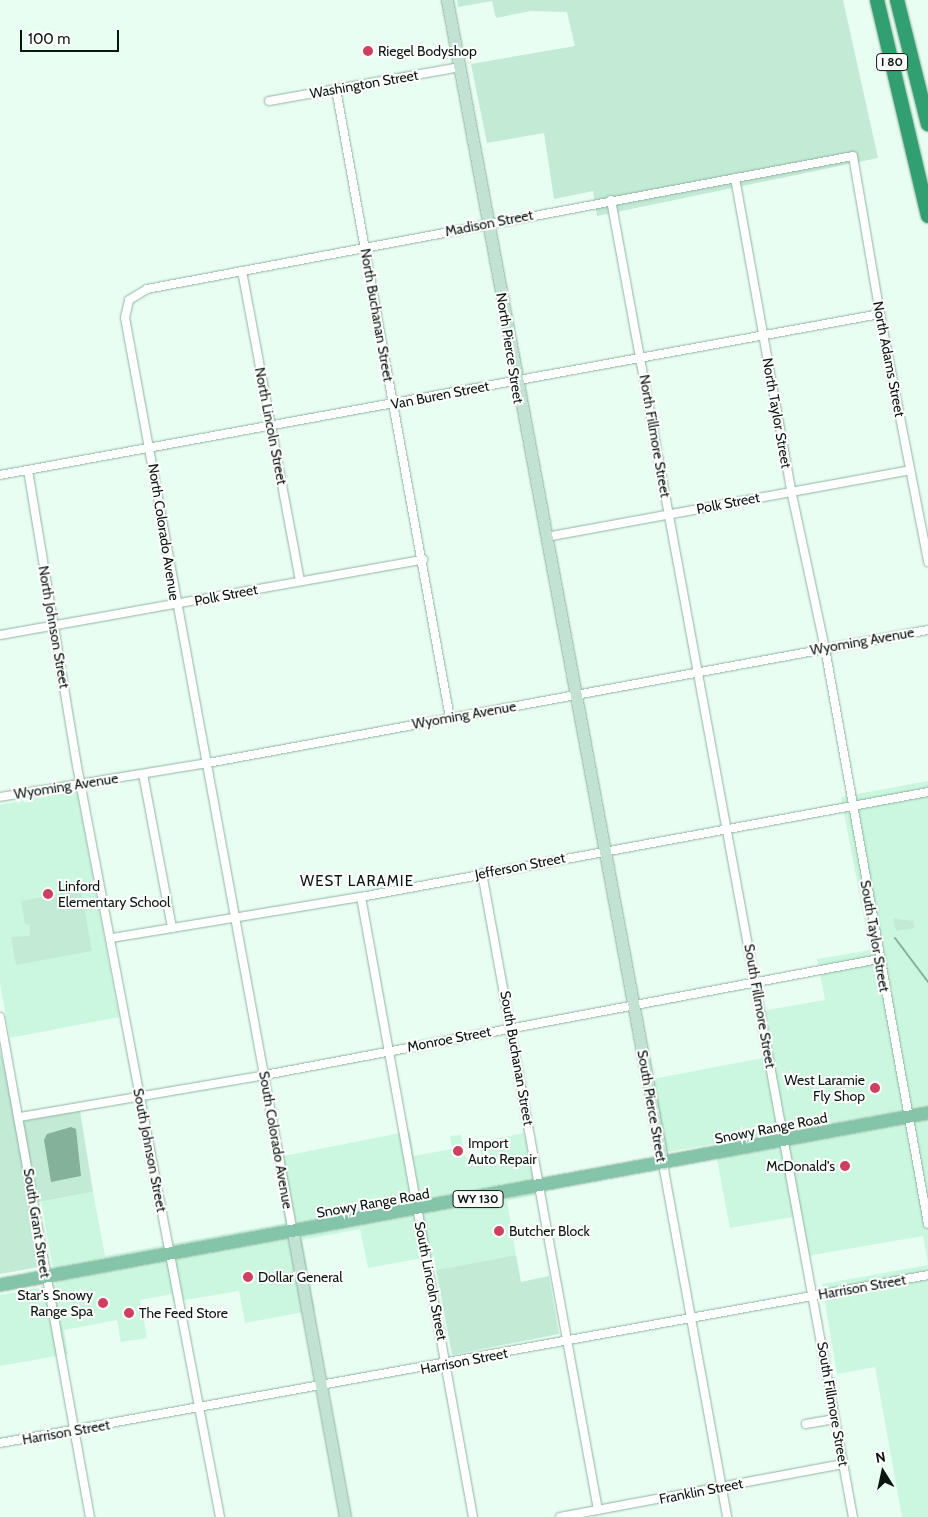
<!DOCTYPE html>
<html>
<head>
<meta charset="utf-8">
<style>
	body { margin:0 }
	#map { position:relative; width:928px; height:1517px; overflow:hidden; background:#e8fef2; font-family:Cabin,sans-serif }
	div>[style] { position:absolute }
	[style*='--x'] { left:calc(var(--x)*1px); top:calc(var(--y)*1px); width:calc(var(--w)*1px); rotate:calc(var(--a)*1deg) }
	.built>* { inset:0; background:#cbf7df }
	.green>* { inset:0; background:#c3ead5 }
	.water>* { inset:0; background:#84b199 }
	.stream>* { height:2px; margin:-1px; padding:0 1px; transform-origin:1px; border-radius:1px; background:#84b199 }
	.roads { filter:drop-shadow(0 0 1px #90b3a0) drop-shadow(0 0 1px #90b3a0) }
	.street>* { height:8px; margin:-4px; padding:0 4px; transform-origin:4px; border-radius:4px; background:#fff }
	.secondary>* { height:11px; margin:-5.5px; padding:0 5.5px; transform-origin:5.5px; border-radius:5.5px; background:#c2e2d4 }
	.primary>* { height:12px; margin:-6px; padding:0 6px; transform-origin:6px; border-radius:6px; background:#84c5aa }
	.highway>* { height:14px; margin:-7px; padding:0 7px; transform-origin:7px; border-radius:7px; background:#329f71 }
	.dots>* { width:14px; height:14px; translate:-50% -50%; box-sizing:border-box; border:2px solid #fff; border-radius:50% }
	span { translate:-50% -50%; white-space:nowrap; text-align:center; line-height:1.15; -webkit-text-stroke:4px #fff; paint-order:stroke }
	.shield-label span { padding:1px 4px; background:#fff; border:1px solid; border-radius:4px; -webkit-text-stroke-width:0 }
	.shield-label { font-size:12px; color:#09160f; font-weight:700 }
	.poi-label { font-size:14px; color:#09160f }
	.left { translate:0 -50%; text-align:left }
	.right { translate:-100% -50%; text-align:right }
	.street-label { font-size:14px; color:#09160f }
	.neighbourhood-label { font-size:15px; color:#09160f; letter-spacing:1px }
	.north { position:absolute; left:858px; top:1447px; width:50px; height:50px; -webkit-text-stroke:4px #fff; paint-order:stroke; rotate:350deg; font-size:14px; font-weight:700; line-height:20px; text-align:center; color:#09160f }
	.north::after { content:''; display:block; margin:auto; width:18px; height:22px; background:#09160f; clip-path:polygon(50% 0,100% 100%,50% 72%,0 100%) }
	.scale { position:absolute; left:20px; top:30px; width:99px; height:22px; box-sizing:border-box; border:2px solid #09160f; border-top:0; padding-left:6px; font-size:15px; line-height:18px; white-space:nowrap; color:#09160f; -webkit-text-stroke:4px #fff; paint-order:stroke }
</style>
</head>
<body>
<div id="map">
	<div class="built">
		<div style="clip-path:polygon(928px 781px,928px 1263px,923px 1236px,801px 1257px,793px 1217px,730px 1228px,714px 1144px,655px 1154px,642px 1081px,763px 1058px,756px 1012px,825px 1000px,817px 959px,870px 950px,841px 797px)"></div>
		<div style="clip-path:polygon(77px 791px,119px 1017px,10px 1038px,0 984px,0 805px)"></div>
		<div style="clip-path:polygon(410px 1131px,414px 1156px,452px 1149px,450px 1136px,461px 1135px,465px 1158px,481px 1155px,478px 1142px,524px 1133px,537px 1195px,507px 1201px,516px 1255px,436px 1270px,434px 1256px,368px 1268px,360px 1229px,302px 1240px,315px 1310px,245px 1323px,239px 1291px,173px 1302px,172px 1294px,140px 1300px,147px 1338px,121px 1342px,117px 1320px,64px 1330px,68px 1354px,0 1366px,0 1295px,56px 1285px,41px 1202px,93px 1192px,105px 1256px,285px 1223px,274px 1158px)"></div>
		<div style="clip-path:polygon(928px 1265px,928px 1517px,902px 1517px,875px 1367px,837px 1374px,822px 1284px)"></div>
	</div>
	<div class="green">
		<div style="clip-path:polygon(457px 0,843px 0,878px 158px,597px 216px,593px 191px,554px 199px,544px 133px,487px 143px,471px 64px,575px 46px,567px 12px,531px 11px,496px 18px,492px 1px,458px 7px)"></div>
		<div style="clip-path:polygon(81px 890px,92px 951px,16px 965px,11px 937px,30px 936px,30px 925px,25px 924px,21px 901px)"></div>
		<div style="clip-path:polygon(893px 918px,913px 921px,915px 928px,896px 931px)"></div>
		<div style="clip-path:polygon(0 1049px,17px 1122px,80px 1111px,93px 1192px,28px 1204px,39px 1267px,0 1274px)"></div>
		<div style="clip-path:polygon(516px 1255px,521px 1282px,549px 1276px,559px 1334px,452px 1355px,436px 1270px)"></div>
	</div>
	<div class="water">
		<div style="clip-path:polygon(71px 1127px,76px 1129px,81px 1176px,51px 1182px,44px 1140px,47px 1134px)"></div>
	</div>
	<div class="stream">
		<div style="--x:895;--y:938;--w:55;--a:53.1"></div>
	</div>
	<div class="roads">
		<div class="street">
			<div style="--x:336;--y:89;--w:639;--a:79.73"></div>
			<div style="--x:269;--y:101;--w:193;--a:-10.1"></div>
			<div style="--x:735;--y:178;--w:317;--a:79.8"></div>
			<div style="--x:791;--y:490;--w:162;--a:77.9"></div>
			<div style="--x:825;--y:648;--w:585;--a:79.86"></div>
			<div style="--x:611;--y:200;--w:1339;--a:79.59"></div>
			<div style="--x:242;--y:271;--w:315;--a:79.4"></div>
			<div style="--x:28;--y:470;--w:300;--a:80.6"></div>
			<div style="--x:77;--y:766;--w:764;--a:79.22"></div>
			<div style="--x:0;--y:475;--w:895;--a:-10.37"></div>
			<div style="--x:546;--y:537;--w:370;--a:-10.4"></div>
			<div style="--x:0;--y:635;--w:430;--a:-10.1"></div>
			<div style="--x:143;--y:774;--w:157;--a:79.3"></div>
			<div style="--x:0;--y:797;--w:211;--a:-9.3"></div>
			<div style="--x:208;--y:763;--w:732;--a:-10.47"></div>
			<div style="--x:482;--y:873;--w:647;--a:79.68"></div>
			<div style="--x:361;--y:897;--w:630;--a:79.76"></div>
			<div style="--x:112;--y:938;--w:252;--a:-9.4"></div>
			<div style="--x:361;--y:897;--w:577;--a:-10.49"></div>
			<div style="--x:0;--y:1017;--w:508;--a:79.8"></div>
			<div style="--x:20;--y:1117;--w:249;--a:-9.7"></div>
			<div style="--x:265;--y:1075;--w:625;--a:-10.7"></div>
			<div style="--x:663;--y:1164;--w:359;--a:79.7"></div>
			<div style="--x:293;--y:1233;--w:930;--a:-100.4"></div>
			<div style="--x:125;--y:318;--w:18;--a:-77"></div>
			<div style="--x:129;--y:300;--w:21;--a:-31"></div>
			<div style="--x:147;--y:289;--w:718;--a:-10.67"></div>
			<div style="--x:853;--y:156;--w:160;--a:80.3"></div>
			<div style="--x:880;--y:314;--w:253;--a:79"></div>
			<div style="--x:806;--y:1424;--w:29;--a:-10"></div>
			<div style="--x:0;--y:1443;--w:943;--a:-10.26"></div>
			<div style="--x:560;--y:1517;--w:288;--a:-10.6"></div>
		</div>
		<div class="secondary">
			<div style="--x:447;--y:0;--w:1184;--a:79.49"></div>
			<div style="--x:293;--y:1233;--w:289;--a:79.6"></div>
		</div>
		<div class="primary">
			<div style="--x:0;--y:1285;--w:944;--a:-10.5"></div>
		</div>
		<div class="highway">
			<div style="--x:877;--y:0;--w:222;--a:76.7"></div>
			<div style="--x:897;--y:0;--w:128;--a:76"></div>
		</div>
	</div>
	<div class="dots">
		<div style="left:368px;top:51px;background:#ce3f60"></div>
		<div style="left:48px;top:894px;background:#ce3f60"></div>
		<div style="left:875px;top:1088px;background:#ce3f60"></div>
		<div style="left:458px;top:1151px;background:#ce3f60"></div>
		<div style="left:845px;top:1166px;background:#ce3f60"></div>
		<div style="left:499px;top:1231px;background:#ce3f60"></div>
		<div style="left:248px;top:1277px;background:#ce3f60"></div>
		<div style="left:103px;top:1303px;background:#ce3f60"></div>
		<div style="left:129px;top:1313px;background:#ce3f60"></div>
	</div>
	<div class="shield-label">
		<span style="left:892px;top:62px">I 80</span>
		<span style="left:478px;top:1199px">WY 130</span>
	</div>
	<div class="poi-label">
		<span class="left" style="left:378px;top:51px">Riegel Bodyshop</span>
		<span class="left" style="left:58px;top:894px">Linford<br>Elementary School</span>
		<span class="right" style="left:865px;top:1088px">West Laramie<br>Fly Shop</span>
		<span class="left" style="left:468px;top:1151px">Import<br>Auto Repair</span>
		<span class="right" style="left:835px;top:1166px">McDonald's</span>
		<span class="left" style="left:509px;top:1231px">Butcher Block</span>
		<span class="left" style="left:258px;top:1277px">Dollar General</span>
		<span class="right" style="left:93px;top:1303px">Star's Snowy<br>Range Spa</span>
		<span class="left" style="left:139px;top:1313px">The Feed Store</span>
	</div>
	<div class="street-label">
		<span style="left:364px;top:84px;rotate:-10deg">Washington Street</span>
		<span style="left:489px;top:223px;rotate:-11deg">Madison Street</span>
		<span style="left:377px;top:315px;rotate:80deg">North Buchanan Street</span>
		<span style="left:510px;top:348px;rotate:81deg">North Pierce Street</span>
		<span style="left:889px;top:359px;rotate:79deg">North Adams Street</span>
		<span style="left:440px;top:395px;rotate:-11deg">Van Buren Street</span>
		<span style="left:777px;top:413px;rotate:80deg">North Taylor Street</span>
		<span style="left:271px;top:426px;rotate:79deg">North Lincoln Street</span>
		<span style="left:655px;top:436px;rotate:80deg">North Fillmore Street</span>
		<span style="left:728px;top:503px;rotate:-11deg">Polk Street</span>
		<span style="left:164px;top:532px;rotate:81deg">North Colorado Avenue</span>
		<span style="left:226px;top:595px;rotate:-11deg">Polk Street</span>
		<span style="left:54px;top:627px;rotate:80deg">North Johnson Street</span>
		<span style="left:862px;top:641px;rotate:-10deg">Wyoming Avenue</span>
		<span style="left:464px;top:715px;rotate:-10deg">Wyoming Avenue</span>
		<span style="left:66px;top:786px;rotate:-9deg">Wyoming Avenue</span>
		<span style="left:520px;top:866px;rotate:-11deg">Jefferson Street</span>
		<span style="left:875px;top:936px;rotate:80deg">South Taylor Street</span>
		<span style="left:760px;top:1006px;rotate:80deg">South Fillmore Street</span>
		<span style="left:449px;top:1039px;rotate:-11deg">Monroe Street</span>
		<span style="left:517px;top:1058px;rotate:80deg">South Buchanan Street</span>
		<span style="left:652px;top:1106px;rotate:80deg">South Pierce Street</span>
		<span style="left:771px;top:1128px;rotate:-11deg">Snowy Range Road</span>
		<span style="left:276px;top:1140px;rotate:80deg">South Colorado Avenue</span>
		<span style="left:150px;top:1150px;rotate:79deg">South Johnson Street</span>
		<span style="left:373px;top:1203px;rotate:-10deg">Snowy Range Road</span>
		<span style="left:37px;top:1223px;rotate:81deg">South Grant Street</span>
		<span style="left:431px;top:1281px;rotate:79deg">South Lincoln Street</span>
		<span style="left:862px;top:1287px;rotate:-10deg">Harrison Street</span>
		<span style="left:464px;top:1361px;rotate:-11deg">Harrison Street</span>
		<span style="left:833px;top:1404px;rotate:80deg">South Fillmore Street</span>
		<span style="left:66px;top:1432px;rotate:-10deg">Harrison Street</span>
		<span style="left:701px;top:1491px;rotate:-11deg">Franklin Street</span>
	</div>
	<div class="neighbourhood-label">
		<span style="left:357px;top:882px">WEST LARAMIE</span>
	</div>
	<div class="north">N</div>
	<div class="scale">100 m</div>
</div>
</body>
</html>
